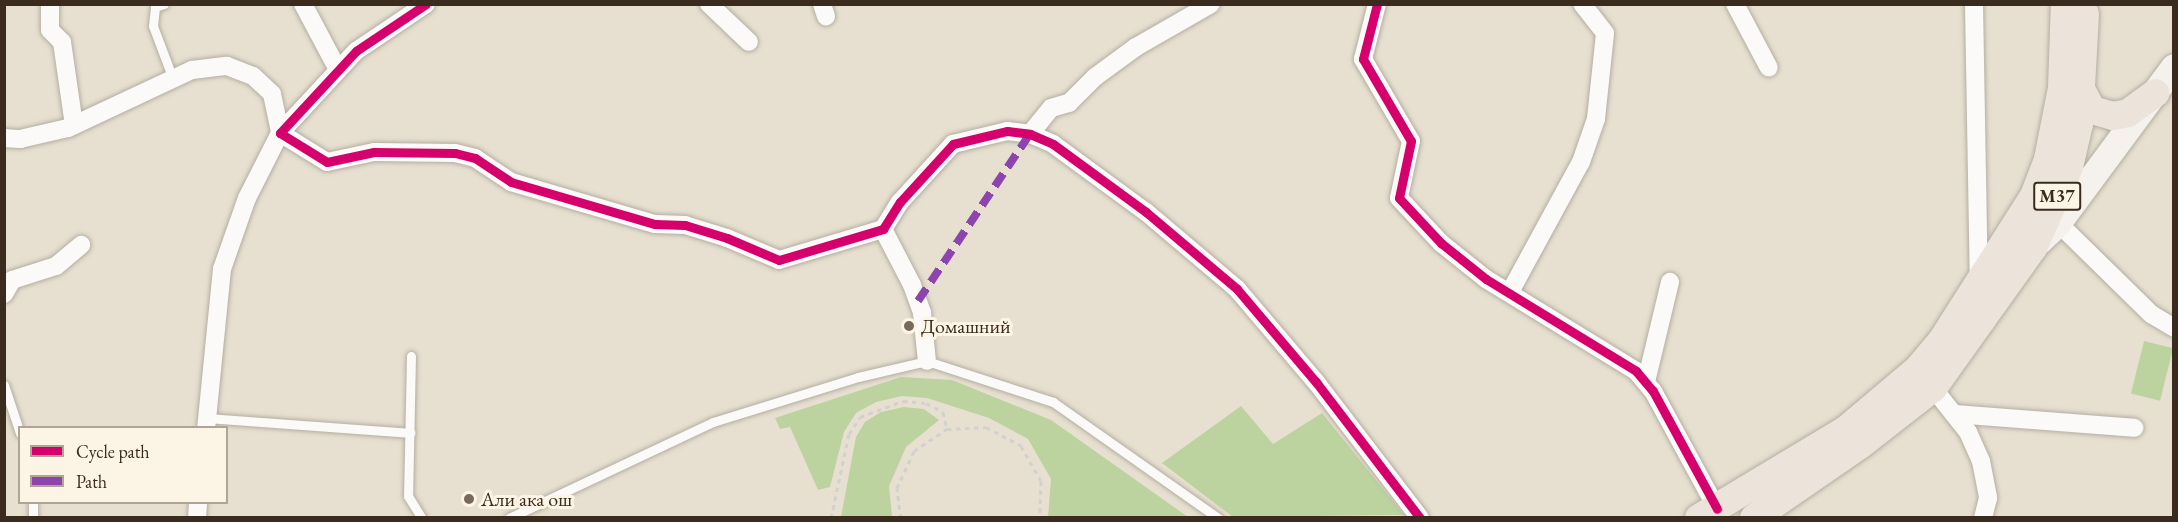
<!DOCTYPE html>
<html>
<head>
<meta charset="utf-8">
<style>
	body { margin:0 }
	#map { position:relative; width:2178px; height:522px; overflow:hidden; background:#e7e0d0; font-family:"EB Garamond",serif }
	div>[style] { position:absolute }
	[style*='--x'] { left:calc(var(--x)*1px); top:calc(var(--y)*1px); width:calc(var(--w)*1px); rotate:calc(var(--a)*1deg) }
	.green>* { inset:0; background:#bcd39f; transform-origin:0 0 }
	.path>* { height:3px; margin-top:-1.5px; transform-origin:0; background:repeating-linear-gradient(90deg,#d3d1cd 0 4.5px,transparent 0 9px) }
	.roads { filter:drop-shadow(0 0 2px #b4aea3) drop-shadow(0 0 2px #b4aea3) }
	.lane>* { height:9px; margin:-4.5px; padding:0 4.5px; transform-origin:4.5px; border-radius:4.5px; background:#fbfaf8 }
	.street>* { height:18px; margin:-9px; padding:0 9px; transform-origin:9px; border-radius:9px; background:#fbfaf8 }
	.secondary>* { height:26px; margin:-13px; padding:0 13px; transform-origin:13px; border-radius:13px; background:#f5f2ed }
	.primary>* { height:28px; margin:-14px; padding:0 14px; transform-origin:14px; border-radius:14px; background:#ece4db }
	.quiet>* { height:8px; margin-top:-4px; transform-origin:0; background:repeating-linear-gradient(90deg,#8e44ad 0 15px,transparent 0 23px) }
	.cycleway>* { height:9px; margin:-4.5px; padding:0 4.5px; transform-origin:4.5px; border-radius:4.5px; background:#d6006c }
	.dots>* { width:16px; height:16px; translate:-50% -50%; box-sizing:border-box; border:3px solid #fcf5e5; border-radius:50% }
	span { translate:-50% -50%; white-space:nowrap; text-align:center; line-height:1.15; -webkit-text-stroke:6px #fcf5e5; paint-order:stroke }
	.shield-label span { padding:2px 4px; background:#fcf5e5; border:2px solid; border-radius:4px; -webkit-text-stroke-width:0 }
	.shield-label { font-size:18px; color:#3b2a1e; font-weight:700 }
	.poi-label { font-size:20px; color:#3b2a1e }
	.left { translate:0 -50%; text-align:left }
	.frame { position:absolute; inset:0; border:6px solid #3b2a1e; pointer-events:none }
	.legend { position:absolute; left:18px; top:426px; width:210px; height:78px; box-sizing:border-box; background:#fcf5e5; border:2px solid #afa495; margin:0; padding:8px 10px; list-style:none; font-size:18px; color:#3b2a1e }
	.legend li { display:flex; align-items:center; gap:12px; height:30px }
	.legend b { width:30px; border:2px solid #afa495 }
</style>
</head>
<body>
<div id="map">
	<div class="green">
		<div style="left:2144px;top:341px;width:30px;height:54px;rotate:14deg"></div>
		<div style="clip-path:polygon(901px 377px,952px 380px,1051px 420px,1188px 517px,1048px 517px,1051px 479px,1028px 439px,989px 418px,927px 398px,902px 396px,876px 402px,856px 413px,844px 432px,830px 487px,818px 490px,790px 427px,780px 429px,775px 418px)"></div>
		<div style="clip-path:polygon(1241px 406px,1273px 444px,1322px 413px,1404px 515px,1233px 517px,1162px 463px)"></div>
		<div style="clip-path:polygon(904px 407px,924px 409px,939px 420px,906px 447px,889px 486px,892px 517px,841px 517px,856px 437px,865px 422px,881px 412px)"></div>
	</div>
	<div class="path">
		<div style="--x:831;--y:518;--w:86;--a:-77.9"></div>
		<div style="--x:849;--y:434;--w:20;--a:-57"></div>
		<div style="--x:860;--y:417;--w:46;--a:-20.4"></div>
		<div style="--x:903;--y:401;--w:23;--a:5"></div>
		<div style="--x:926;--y:403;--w:19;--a:28"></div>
		<div style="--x:943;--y:412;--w:17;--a:77"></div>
		<div style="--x:901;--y:518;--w:30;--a:-98"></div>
		<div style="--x:897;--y:488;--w:41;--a:-65.3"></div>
		<div style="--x:914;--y:451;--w:40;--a:-34"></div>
		<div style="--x:947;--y:429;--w:39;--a:-3"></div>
		<div style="--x:986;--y:427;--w:40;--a:28"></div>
		<div style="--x:1021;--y:446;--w:40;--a:60.3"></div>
		<div style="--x:1041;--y:481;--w:37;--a:92"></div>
	</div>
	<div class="roads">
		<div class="lane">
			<div style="--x:164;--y:4;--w:9;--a:162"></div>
			<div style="--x:155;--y:7;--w:19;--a:96"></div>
			<div style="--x:153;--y:26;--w:57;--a:69.3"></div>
			<div style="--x:411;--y:356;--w:140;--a:91.2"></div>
			<div style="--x:408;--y:496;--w:26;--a:58"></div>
			<div style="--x:4;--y:385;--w:51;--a:71.6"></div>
			<div style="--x:208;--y:418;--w:203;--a:4.2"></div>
			<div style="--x:33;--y:502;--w:16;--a:90"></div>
			<div style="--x:509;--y:518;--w:225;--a:-25.2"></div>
			<div style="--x:713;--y:422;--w:152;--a:-17.2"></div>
			<div style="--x:858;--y:377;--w:71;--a:-13.1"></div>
			<div style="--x:927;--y:361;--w:133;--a:18"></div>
			<div style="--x:1053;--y:402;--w:202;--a:35.1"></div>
		</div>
		<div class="street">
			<div style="--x:50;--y:4;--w:26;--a:90"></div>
			<div style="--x:50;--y:30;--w:17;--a:45"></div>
			<div style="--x:62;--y:42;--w:84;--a:81.8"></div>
			<div style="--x:303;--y:4;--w:72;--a:62"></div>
			<div style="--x:426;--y:4;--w:84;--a:146.1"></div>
			<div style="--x:356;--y:51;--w:112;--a:132.8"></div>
			<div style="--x:280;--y:133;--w:55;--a:31.7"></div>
			<div style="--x:327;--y:162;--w:48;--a:-12"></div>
			<div style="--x:374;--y:152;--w:81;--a:0.7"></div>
			<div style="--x:455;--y:153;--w:21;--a:14"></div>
			<div style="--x:475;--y:158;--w:43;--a:33.7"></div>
			<div style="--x:511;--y:182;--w:150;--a:16.3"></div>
			<div style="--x:655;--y:224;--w:30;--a:2"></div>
			<div style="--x:685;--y:225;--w:44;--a:17.2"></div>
			<div style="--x:727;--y:238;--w:56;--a:22.9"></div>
			<div style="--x:779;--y:260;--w:109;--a:-16.6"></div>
			<div style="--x:883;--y:229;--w:32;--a:-58"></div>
			<div style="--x:900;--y:202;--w:79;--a:-47.6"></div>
			<div style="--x:953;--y:144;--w:56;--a:-13.5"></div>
			<div style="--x:1007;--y:131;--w:23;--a:7"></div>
			<div style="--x:1030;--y:134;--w:25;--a:23"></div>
			<div style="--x:1053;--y:144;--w:115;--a:36.2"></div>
			<div style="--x:1146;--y:212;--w:119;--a:40.2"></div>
			<div style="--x:1237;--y:289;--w:122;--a:49.7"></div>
			<div style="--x:1316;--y:382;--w:171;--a:52.6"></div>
			<div style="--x:709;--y:4;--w:55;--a:43.5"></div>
			<div style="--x:822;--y:4;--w:13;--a:72"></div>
			<div style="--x:1377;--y:4;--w:57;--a:104.3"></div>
			<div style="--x:1363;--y:59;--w:95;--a:59.7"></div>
			<div style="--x:1411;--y:141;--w:58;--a:101.9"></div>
			<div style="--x:1399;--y:198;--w:62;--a:47"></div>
			<div style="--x:1441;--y:243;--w:58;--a:38.7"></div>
			<div style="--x:1486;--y:279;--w:176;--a:31.5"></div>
			<div style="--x:1636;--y:371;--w:26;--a:50"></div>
			<div style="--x:1653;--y:391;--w:134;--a:61.5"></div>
			<div style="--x:1735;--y:4;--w:72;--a:62"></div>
			<div style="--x:1974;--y:4;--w:278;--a:89"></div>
			<div style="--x:1030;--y:134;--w:33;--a:-51"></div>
			<div style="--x:1051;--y:108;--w:19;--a:-16"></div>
			<div style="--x:1069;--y:103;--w:37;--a:-45"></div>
			<div style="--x:1095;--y:77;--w:51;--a:-36.2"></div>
			<div style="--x:1136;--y:47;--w:86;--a:-29.8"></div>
			<div style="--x:4;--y:138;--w:16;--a:4"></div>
			<div style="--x:20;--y:139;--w:49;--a:-12.9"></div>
			<div style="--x:68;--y:128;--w:137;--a:-25.1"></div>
			<div style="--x:192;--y:70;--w:35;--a:-7"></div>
			<div style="--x:227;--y:66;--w:28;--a:21"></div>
			<div style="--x:253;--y:76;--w:26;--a:43"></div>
			<div style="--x:272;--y:94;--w:40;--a:78"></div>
			<div style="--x:280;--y:133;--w:73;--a:116.9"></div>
			<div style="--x:247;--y:198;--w:75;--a:109.4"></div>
			<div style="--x:222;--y:269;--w:160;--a:95.7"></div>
			<div style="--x:2051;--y:216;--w:140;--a:44.4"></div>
			<div style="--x:2151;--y:314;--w:27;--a:31"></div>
			<div style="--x:883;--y:229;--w:63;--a:62.6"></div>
			<div style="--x:912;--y:285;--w:30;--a:70"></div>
			<div style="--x:922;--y:313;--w:48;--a:84.1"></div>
			<div style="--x:1510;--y:292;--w:148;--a:-61.4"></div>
			<div style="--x:1581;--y:162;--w:46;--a:-70.8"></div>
			<div style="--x:1596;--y:119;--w:86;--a:-84"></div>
			<div style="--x:1605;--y:33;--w:37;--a:-128"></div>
			<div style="--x:4;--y:294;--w:16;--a:-60"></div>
			<div style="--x:12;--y:280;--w:46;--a:-17.7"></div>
			<div style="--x:56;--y:266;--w:33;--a:-40"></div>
			<div style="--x:1646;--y:382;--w:103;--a:-76.5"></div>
			<div style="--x:1933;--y:388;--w:56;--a:51.5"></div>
			<div style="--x:1968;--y:432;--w:32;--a:66"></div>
			<div style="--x:1981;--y:461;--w:38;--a:79"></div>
			<div style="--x:1988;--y:498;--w:21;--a:104"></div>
			<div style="--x:1954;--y:414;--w:181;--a:4.4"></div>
			<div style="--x:197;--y:518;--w:16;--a:-86"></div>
		</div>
		<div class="secondary">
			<div style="--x:2039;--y:242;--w:26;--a:-43"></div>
			<div style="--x:2058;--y:224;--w:195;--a:-53.5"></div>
		</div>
		<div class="primary">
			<div style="--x:2083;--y:93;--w:19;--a:62"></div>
			<div style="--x:2092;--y:110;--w:22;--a:16"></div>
			<div style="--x:2113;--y:116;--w:15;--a:-11"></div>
			<div style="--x:2128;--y:113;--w:34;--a:-36"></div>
			<div style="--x:1699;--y:518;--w:173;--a:-31"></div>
			<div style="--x:1847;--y:429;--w:93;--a:-40.2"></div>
			<div style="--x:1918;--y:369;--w:35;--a:-50"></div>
			<div style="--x:1941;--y:342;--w:173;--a:-57.5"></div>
			<div style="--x:2034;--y:196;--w:40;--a:-69"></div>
			<div style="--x:2048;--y:159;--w:72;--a:-78.8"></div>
			<div style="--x:2062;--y:88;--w:84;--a:-88"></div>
			<div style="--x:1754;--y:518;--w:129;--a:-34.6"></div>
			<div style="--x:1860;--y:445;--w:93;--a:-38"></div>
			<div style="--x:1933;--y:388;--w:172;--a:-54.5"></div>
			<div style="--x:2033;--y:248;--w:89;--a:-66"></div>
			<div style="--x:2069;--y:167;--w:44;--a:-76.9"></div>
			<div style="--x:2079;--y:124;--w:110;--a:-86.9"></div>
		</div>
	</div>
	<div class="quiet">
		<div style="--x:918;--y:301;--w:201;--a:-56.2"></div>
	</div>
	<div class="cycleway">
		<div style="--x:426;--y:4;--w:84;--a:146.1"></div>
		<div style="--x:356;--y:51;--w:112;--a:132.8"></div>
		<div style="--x:280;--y:133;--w:55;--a:31.7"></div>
		<div style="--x:327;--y:162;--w:48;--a:-12"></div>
		<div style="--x:374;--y:152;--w:81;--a:0.7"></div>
		<div style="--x:455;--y:153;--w:21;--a:14"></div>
		<div style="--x:475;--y:158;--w:43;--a:33.7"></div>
		<div style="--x:511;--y:182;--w:150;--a:16.3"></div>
		<div style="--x:655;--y:224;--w:30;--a:2"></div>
		<div style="--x:685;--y:225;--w:44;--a:17.2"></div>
		<div style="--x:727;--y:238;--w:56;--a:22.9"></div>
		<div style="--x:779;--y:260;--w:109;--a:-16.6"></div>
		<div style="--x:883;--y:229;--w:32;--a:-58"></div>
		<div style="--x:900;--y:202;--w:79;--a:-47.6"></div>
		<div style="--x:953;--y:144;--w:56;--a:-13.5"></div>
		<div style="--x:1007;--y:131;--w:23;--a:7"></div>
		<div style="--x:1030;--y:134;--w:25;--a:23"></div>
		<div style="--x:1053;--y:144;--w:115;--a:36.2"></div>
		<div style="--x:1146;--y:212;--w:119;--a:40.2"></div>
		<div style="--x:1237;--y:289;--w:122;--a:49.7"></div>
		<div style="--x:1316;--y:382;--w:171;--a:52.6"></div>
		<div style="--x:1377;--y:4;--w:57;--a:104.3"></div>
		<div style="--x:1363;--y:59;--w:95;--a:59.7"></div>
		<div style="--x:1411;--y:141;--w:58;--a:101.9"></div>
		<div style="--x:1399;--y:198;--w:62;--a:47"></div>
		<div style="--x:1441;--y:243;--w:58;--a:38.7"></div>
		<div style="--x:1486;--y:279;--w:176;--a:31.5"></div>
		<div style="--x:1636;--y:371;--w:26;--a:50"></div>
		<div style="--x:1653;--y:391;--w:134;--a:61.5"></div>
	</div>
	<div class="dots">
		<div style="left:909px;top:326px;background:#776a5c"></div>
		<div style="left:469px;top:499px;background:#776a5c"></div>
	</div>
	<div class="shield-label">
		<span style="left:2057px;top:196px">M37</span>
	</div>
	<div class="poi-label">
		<span class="left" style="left:921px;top:326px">Домашний</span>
		<span class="left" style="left:481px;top:499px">Али ака ош</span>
	</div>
	<div class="frame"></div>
	<ul class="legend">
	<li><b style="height:8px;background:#d6006c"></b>Cycle path</li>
	<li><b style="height:8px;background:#8e44ad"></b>Path</li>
	</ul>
</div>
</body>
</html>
